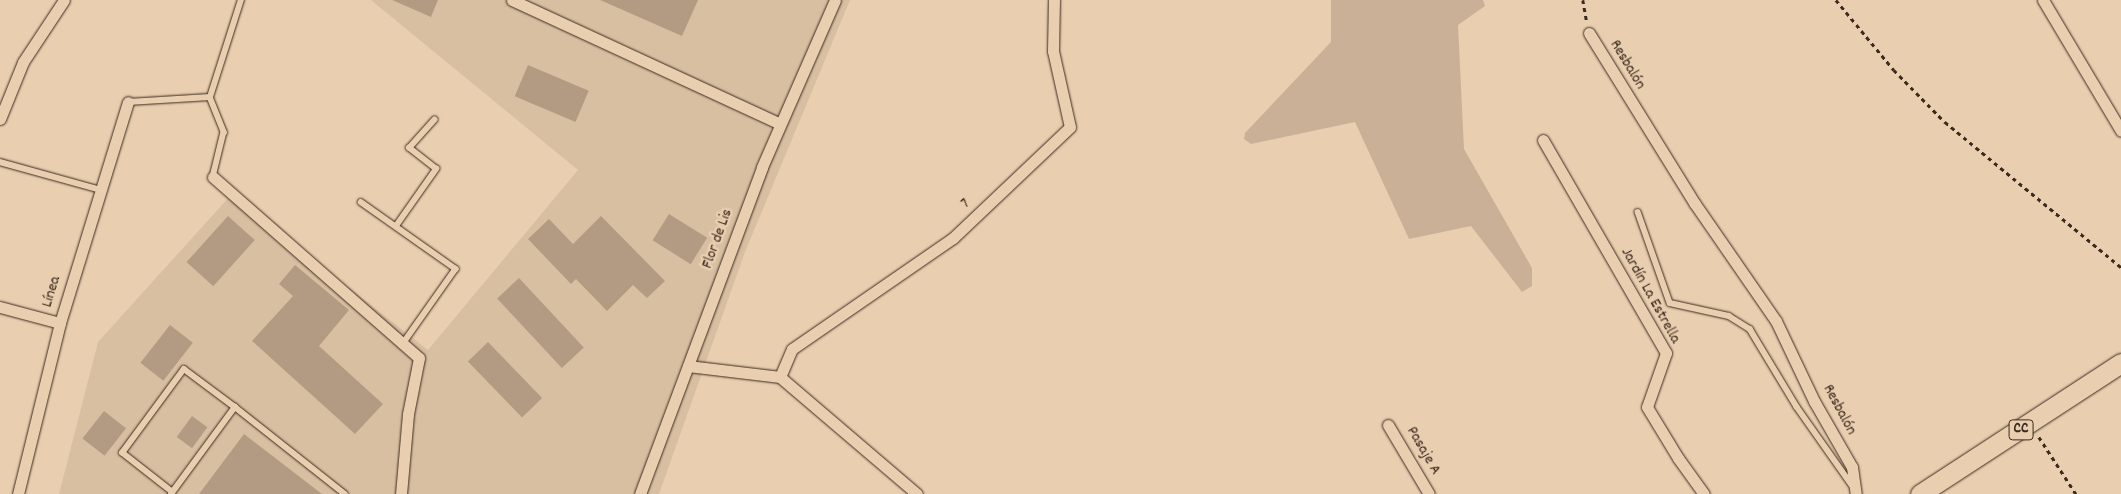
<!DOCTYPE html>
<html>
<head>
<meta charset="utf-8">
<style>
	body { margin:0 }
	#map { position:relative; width:2121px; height:494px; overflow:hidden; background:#e9ceb0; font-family:Dekko,sans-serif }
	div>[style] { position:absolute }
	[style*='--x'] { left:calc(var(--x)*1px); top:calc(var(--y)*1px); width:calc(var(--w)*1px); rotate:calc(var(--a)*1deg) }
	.built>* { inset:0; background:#d9bfa2 }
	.green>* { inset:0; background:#cab096 }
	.building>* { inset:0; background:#b39b83; transform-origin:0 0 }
	.path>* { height:2.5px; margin-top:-1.25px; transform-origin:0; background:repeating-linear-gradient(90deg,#3b2a1e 0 4px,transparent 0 8px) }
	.roads { filter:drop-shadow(0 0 1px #3b2a1e) drop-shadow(0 0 1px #3b2a1e) }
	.service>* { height:5.5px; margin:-2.75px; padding:0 2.75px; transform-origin:2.75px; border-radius:2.75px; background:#e9ceb0 }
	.minor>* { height:11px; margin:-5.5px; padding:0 5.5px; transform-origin:5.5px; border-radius:5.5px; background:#e9ceb0 }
	.primary>* { height:19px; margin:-9.5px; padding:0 9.5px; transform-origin:9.5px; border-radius:9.5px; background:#e9ceb0 }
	span { translate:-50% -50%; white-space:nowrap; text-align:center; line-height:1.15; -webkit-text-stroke:5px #e9ceb0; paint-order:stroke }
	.shield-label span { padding:1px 4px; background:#e9ceb0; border:1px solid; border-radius:4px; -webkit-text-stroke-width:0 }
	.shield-label { font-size:15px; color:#3b2a1e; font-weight:700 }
	.street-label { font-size:16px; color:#3b2a1e }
</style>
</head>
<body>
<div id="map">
	<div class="built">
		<div style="clip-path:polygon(371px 0,850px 0,745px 252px,659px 494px,59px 494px,98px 342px,231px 195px,428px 350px,578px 170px)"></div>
	</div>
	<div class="green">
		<div style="clip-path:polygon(1331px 0,1483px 0,1485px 6px,1458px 25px,1464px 149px,1532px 268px,1532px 286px,1522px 292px,1471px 226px,1409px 239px,1355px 122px,1251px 144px,1244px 139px,1245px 133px,1331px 42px)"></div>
	</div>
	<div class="building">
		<div style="clip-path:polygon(392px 0,438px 0,431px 17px)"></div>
		<div style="clip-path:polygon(600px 0,698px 0,682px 36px)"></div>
		<div style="left:528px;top:65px;width:66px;height:34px;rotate:23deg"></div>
		<div style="left:669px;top:214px;width:45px;height:31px;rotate:32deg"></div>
		<div style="left:228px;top:216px;width:36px;height:62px;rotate:42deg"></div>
		<div style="clip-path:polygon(601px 216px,665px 281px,647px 298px,633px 285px,607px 311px,576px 279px,571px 284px,528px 239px,549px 219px,573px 244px)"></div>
		<div style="clip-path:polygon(295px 265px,349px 310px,319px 346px,383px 404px,355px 434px,252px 341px,293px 296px,279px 284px)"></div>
		<div style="left:519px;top:278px;width:95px;height:30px;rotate:47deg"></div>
		<div style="left:170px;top:325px;width:29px;height:48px;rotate:38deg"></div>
		<div style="left:488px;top:342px;width:78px;height:28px;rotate:46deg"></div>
		<div style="left:104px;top:411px;width:28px;height:35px;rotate:38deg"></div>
		<div style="left:192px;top:416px;width:19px;height:26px;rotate:36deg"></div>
		<div style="clip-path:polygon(244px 434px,322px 494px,199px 494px)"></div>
	</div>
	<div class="path">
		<div style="--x:1583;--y:0;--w:22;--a:80"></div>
		<div style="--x:1836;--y:0;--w:91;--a:50.4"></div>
		<div style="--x:1894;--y:70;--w:73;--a:45.6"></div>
		<div style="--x:1945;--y:122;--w:228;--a:39.5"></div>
		<div style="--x:2039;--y:437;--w:68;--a:57"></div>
	</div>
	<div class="roads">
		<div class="service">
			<div style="--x:210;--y:97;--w:38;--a:68"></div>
			<div style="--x:224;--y:132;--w:46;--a:103.7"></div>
			<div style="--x:128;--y:102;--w:82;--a:-3.5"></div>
			<div style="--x:210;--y:97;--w:102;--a:-72.3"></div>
			<div style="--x:0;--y:162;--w:105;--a:15.5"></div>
			<div style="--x:361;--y:202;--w:116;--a:35.2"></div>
			<div style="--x:456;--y:269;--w:92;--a:125.2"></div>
			<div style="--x:1638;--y:212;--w:96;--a:70.6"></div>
			<div style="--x:1670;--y:303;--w:60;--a:12.4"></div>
			<div style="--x:1729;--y:316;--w:25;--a:32"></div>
			<div style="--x:1750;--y:329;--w:91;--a:58.9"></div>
			<div style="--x:1797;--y:407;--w:95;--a:54.8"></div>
			<div style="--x:396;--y:226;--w:70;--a:-54.9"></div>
			<div style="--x:436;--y:169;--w:34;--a:-142"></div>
			<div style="--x:409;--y:148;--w:38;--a:-48"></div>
			<div style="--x:172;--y:492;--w:63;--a:-142"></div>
			<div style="--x:122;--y:453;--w:104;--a:-53.6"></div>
			<div style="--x:184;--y:369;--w:64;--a:36.7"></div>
			<div style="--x:171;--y:494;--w:108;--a:-53.7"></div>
			<div style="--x:235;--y:407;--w:140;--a:38.3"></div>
		</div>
		<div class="minor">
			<div style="--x:512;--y:0;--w:295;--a:24.8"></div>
			<div style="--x:2043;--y:0;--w:152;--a:59.2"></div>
			<div style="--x:1589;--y:33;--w:201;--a:58.2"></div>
			<div style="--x:1695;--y:204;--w:142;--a:55.3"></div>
			<div style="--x:1776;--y:321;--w:89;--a:64.6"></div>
			<div style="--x:1814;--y:401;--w:76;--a:60.1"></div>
			<div style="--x:1852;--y:467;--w:27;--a:82"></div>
			<div style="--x:0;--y:119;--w:61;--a:-68"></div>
			<div style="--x:23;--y:62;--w:74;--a:-56.5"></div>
			<div style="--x:1543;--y:140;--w:246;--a:60"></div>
			<div style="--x:1666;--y:353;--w:57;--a:109.4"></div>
			<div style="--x:1647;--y:407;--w:60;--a:58.7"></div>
			<div style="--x:1678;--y:458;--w:44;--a:54.2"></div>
			<div style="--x:213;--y:177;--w:274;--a:41.3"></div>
			<div style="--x:419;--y:358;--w:57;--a:101.1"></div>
			<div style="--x:408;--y:414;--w:80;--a:95"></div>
			<div style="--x:0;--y:307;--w:62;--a:14.9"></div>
			<div style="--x:688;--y:366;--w:93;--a:6.8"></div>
			<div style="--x:780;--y:377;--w:180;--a:40.5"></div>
			<div style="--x:780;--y:377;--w:30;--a:-67"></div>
			<div style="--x:792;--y:349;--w:196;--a:-34.6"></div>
			<div style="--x:953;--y:238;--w:161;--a:-43.5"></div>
			<div style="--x:1070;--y:127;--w:78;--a:-102.6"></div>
			<div style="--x:1053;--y:51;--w:51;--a:-88.9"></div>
			<div style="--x:1388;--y:425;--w:80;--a:59.3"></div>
			<div style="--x:18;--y:494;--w:176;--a:-76.2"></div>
			<div style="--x:60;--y:323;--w:231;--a:-72.9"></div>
			<div style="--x:640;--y:494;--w:349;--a:-69.5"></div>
			<div style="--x:762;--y:167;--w:182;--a:-66.4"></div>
		</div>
		<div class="primary">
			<div style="--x:1920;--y:494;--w:240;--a:-33.1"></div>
		</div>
	</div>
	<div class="shield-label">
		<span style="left:2021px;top:430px">CC</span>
	</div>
	<div class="street-label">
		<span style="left:1627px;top:65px;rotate:59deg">Resbalón</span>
		<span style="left:966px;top:204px;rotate:-42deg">7</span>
		<span style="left:718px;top:239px;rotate:-70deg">Flor de Lis</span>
		<span style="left:52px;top:292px;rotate:-73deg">Línea</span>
		<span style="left:1650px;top:296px;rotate:61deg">Jardín La Estrella</span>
		<span style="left:1839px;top:410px;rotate:62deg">Resbalón</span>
		<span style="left:1423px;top:451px;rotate:60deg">Pasaje A</span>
	</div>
</div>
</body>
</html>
